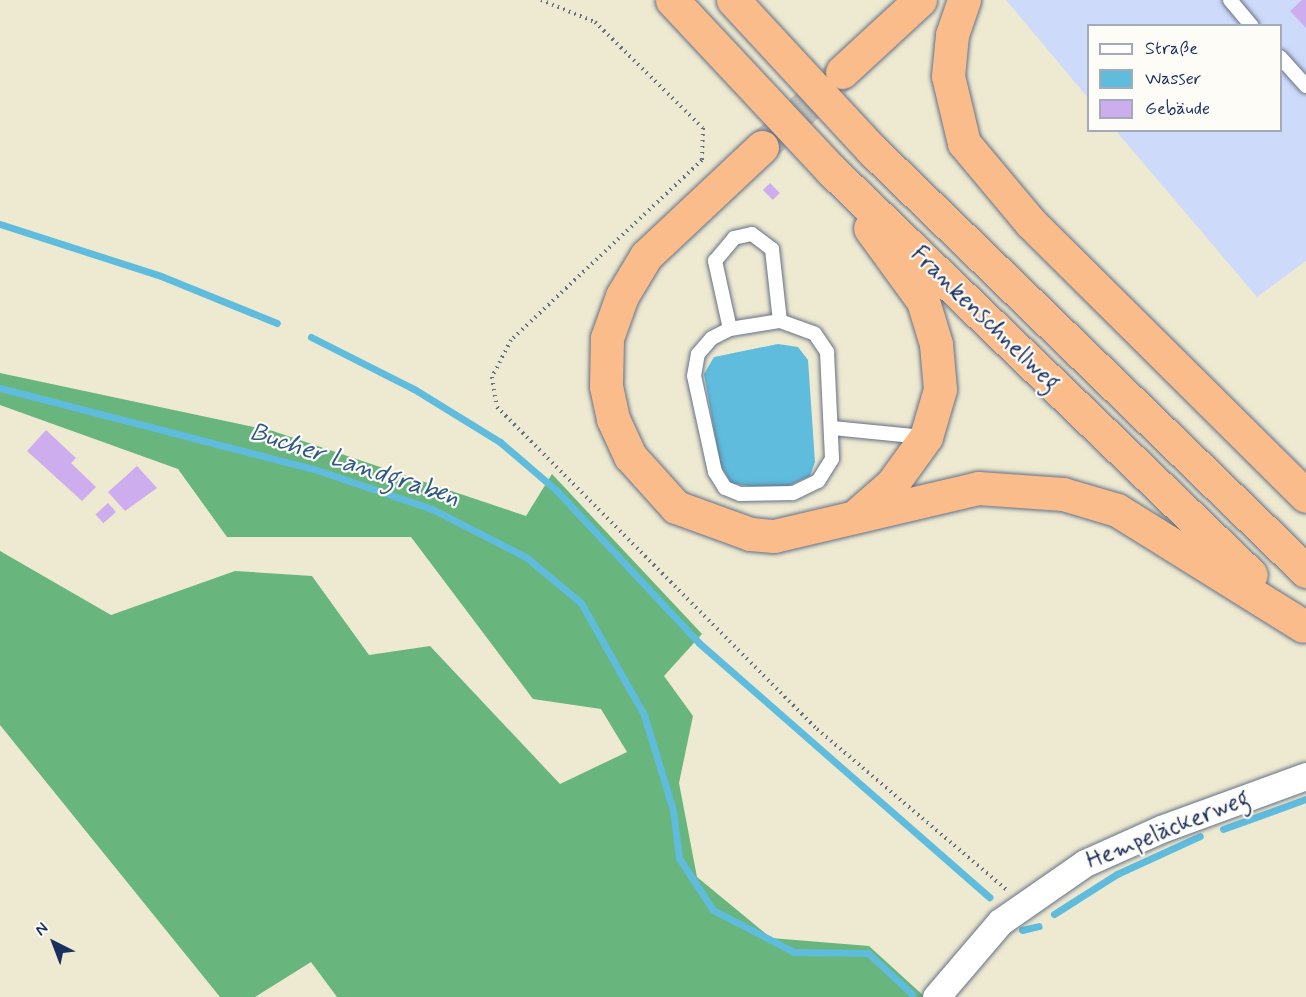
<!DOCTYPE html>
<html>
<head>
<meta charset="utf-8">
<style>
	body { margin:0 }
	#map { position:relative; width:1306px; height:997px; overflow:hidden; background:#eeead1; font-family:Mynerve,sans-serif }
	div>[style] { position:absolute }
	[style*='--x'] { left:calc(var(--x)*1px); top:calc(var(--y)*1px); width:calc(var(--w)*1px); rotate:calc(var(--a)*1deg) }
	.built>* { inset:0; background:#cedafa }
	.forest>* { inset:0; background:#68b57e }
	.water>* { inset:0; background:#5fbcdd }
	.stream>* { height:7px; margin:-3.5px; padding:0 3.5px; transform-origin:3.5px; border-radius:3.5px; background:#5fbcdd }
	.building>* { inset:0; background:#ceadef; transform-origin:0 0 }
	.motorway-tunnel>* { height:33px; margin-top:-16.5px; transform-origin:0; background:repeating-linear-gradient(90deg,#c4c5ba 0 33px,transparent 0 49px) }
	.path>* { height:4px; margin-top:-2px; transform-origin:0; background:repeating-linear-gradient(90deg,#657086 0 1.5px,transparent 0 6px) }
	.roads { filter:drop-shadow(0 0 2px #657086) drop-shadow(0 0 2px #657086) }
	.service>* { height:14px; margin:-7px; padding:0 7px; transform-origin:7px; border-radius:7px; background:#fff }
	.minor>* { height:27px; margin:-13.5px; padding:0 13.5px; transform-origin:13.5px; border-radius:13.5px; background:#fff }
	.motorway>* { height:33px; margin:-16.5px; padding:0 16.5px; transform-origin:16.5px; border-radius:16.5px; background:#f9bc8a }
	span { translate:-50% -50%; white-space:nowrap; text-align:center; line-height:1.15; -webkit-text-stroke:4.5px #fdfcf7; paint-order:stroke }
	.street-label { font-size:24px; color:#1b2f5e }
	.water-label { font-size:26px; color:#2f5984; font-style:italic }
	.legend { position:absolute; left:1087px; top:24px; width:195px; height:108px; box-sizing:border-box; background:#fdfcf7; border:2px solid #a3aaba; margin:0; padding:8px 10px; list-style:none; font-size:18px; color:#1b2f5e }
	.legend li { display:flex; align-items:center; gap:12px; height:30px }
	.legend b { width:30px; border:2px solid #a3aaba }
	.north { position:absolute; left:24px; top:913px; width:60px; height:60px; -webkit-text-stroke:4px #fdfcf7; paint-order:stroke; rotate:318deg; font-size:16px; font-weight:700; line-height:24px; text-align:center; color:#1b2f5e }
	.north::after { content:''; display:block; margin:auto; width:21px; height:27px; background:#1b2f5e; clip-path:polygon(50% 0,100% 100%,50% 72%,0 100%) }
</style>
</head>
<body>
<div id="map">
	<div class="built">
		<div style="clip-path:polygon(1006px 0,1306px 0,1306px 261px,1257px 297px,1116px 131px,1280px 130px,1280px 26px,1088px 26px,1088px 98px)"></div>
	</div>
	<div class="forest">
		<div style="clip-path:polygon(0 373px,273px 431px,526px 516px,552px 474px,702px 634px,664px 676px,693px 716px,679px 783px,697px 877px,771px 938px,869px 946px,925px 997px,337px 997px,311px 962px,255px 997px,220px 997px,0 725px,0 551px,111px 615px,235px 571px,312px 576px,369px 655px,430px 646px,560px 784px,627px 752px,601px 709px,533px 699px,411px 537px,227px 537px,178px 469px,0 405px)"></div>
	</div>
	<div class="water">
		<div style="clip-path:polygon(778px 344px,798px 347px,808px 360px,815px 462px,810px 476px,777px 491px,731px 483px,720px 464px,704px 374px,714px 357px)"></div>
	</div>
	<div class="stream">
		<div style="--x:0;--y:224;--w:169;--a:17.9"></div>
		<div style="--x:161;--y:276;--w:125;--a:22.1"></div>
		<div style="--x:311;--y:337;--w:115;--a:26.8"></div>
		<div style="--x:414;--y:389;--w:101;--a:31.6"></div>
		<div style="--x:500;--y:442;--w:74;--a:40.6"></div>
		<div style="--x:556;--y:490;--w:209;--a:46.9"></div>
		<div style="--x:699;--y:643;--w:386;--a:41.2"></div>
		<div style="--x:0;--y:388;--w:324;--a:14.5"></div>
		<div style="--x:314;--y:469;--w:125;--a:18.7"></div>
		<div style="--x:432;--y:509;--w:106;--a:27.1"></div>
		<div style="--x:526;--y:557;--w:72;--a:39.9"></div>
		<div style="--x:581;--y:603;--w:129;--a:60.6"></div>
		<div style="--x:644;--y:715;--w:99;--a:73"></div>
		<div style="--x:673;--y:810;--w:48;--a:82.9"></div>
		<div style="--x:679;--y:858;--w:62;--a:56.8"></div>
		<div style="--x:713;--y:910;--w:91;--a:27.4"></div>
		<div style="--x:794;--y:952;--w:74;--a:0.8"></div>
		<div style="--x:868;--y:953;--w:60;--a:43"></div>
		<div style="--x:1223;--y:829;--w:88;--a:-19.9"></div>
		<div style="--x:1054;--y:914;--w:75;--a:-32.4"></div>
		<div style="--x:1117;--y:874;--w:91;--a:-24.6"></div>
		<div style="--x:1022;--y:930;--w:17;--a:-13"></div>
	</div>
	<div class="building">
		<div style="clip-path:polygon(1302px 0,1306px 0,1306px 28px,1290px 11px)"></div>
		<div style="left:770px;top:183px;width:14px;height:10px;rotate:45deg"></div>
		<div style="clip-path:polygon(46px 430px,76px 458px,71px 463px,96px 487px,82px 501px,27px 451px)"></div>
		<div style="clip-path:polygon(137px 466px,157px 488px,125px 511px,108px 492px)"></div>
		<div style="left:108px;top:503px;width:12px;height:17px;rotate:48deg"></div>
	</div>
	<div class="motorway-tunnel">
		<div style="--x:762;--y:147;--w:108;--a:-42.7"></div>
	</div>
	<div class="path">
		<div style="--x:541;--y:0;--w:58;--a:22.2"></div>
		<div style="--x:595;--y:22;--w:151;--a:44.5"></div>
		<div style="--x:703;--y:128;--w:32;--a:92"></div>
		<div style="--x:702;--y:160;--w:262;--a:136.7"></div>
		<div style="--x:511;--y:340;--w:42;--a:117.2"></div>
		<div style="--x:492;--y:377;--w:30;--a:81"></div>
		<div style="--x:497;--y:407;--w:454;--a:45.2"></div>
		<div style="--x:817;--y:729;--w:249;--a:40.3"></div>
	</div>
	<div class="roads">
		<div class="service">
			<div style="--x:1230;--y:0;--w:34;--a:50"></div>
			<div style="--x:1280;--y:57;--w:39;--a:48"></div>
			<div style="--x:780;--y:321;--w:37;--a:20"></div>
			<div style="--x:815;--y:334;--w:22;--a:56"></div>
			<div style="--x:827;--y:352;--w:107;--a:87.3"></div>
			<div style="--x:832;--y:459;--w:26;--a:122"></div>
			<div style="--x:818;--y:481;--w:28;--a:154"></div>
			<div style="--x:793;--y:493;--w:53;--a:178.9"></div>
			<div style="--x:740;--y:494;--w:16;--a:-158"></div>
			<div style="--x:725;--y:488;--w:19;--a:-122"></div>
			<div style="--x:715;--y:472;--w:98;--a:-102.3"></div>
			<div style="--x:694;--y:376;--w:22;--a:-80"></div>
			<div style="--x:698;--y:354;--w:21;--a:-49"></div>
			<div style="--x:712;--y:338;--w:20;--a:-27"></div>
			<div style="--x:730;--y:329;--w:51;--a:-9.1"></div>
			<div style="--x:730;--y:329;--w:70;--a:-102.4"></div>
			<div style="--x:715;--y:261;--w:30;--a:-50"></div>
			<div style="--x:734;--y:238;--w:18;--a:-13"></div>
			<div style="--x:752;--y:234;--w:25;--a:37"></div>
			<div style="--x:772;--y:249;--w:72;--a:83.7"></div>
			<div style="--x:832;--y:428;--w:92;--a:5.6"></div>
		</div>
		<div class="minor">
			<div style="--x:936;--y:997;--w:99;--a:-49.5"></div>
			<div style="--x:1000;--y:922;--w:103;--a:-34.8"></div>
			<div style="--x:1085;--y:863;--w:83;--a:-24.1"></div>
			<div style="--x:1161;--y:829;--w:154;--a:-20.1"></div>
		</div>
		<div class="motorway">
			<div style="--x:672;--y:0;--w:233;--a:46.9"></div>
			<div style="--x:831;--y:170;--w:583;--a:43.96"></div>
			<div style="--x:733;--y:0;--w:205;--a:47.2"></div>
			<div style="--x:872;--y:150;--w:605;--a:44.13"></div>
			<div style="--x:964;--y:0;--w:37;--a:109"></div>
			<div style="--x:952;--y:35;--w:41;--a:95.6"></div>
			<div style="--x:948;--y:76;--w:69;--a:76.6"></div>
			<div style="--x:964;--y:143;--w:104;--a:50.1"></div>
			<div style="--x:1031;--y:223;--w:387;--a:44.8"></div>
			<div style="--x:842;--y:72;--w:106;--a:-42.7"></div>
			<div style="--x:762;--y:147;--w:159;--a:136.8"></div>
			<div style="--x:646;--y:256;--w:47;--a:121"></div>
			<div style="--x:622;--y:296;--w:45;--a:109.7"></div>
			<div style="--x:607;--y:338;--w:48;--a:91.2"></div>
			<div style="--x:606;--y:386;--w:34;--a:78"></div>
			<div style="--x:613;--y:419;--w:41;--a:65.3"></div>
			<div style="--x:630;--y:456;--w:69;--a:48"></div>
			<div style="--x:676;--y:507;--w:79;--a:20"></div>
			<div style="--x:750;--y:534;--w:24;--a:5"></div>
			<div style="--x:774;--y:536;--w:210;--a:-13.2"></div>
			<div style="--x:978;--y:488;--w:85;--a:4"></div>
			<div style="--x:1063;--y:494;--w:56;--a:16.5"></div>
			<div style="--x:1117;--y:510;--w:219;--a:31.9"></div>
			<div style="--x:859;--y:513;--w:44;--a:-41.3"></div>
			<div style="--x:892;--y:484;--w:58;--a:-54.1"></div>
			<div style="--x:926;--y:437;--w:50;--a:-73.7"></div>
			<div style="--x:940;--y:389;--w:45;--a:-95.1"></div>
			<div style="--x:936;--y:344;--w:45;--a:-106.8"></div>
			<div style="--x:923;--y:301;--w:90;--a:-126"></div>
		</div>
	</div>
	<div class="street-label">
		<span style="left:985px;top:319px;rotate:44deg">Frankenschnellweg</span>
		<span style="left:1168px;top:830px;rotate:-22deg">Hempeläckerweg</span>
	</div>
	<div class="water-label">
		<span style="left:354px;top:466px;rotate:18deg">Bucher Landgraben</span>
	</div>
	<ul class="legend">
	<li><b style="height:8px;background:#fff"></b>Straße</li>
	<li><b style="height:16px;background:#5fbcdd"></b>Wasser</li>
	<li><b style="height:16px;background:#ceadef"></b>Gebäude</li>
	</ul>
	<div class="north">N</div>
</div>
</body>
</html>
